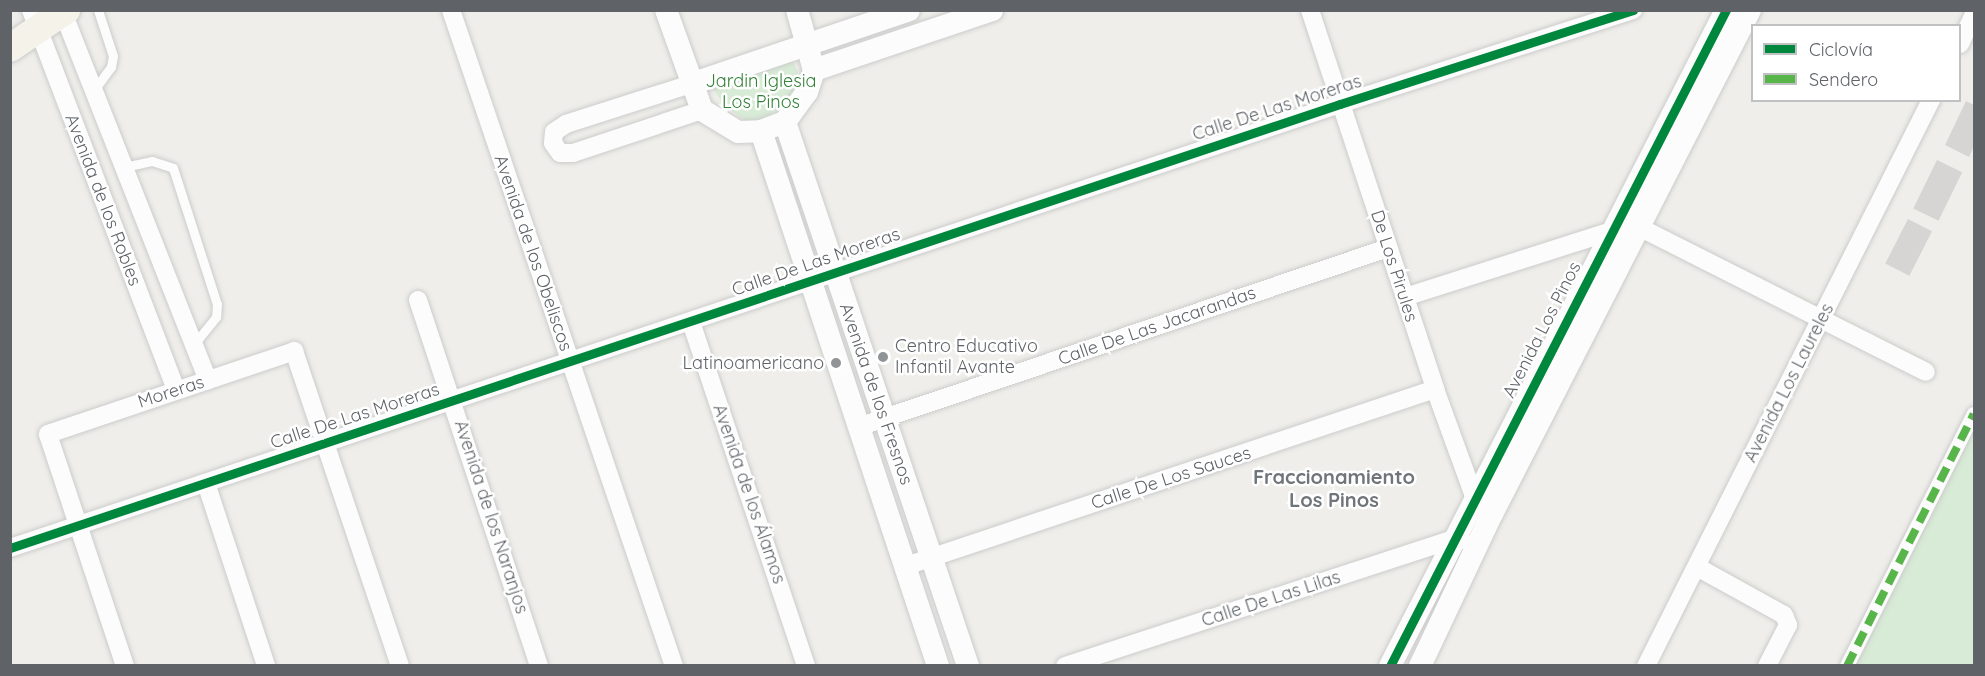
<!DOCTYPE html>
<html>
<head>
<meta charset="utf-8">
<style>
	body { margin:0 }
	#map { position:relative; width:1985px; height:676px; overflow:hidden; background:#efeeea; font-family:Quicksand,sans-serif }
	div>[style] { position:absolute }
	[style*='--x'] { left:calc(var(--x)*1px); top:calc(var(--y)*1px); width:calc(var(--w)*1px); rotate:calc(var(--a)*1deg) }
	.green>* { inset:0; background:#d8ebd6 }
	.building>* { inset:0; background:#d6d5d3; transform-origin:0 0 }
	.roads { filter:drop-shadow(0 0 2px #cbcccc) drop-shadow(0 0 2px #cbcccc) }
	.service>* { height:9px; margin:-4.5px; padding:0 4.5px; transform-origin:4.5px; border-radius:4.5px; background:#fdfcfc }
	.pedestrian>* { height:14px; margin:-7px; padding:0 7px; transform-origin:7px; border-radius:7px; background:#fdfcfc }
	.minor>* { height:18px; margin:-9px; padding:0 9px; transform-origin:9px; border-radius:9px; background:#fdfcfc }
	.tertiary>* { height:22px; margin:-11px; padding:0 11px; transform-origin:11px; border-radius:11px; background:#fdfcfc }
	.primary>* { height:28px; margin:-14px; padding:0 14px; transform-origin:14px; border-radius:14px; background:#f4f2e9 }
	.quiet>* { height:8px; margin-top:-4px; transform-origin:0; background:repeating-linear-gradient(90deg,#58b549 0 15px,transparent 0 23px) }
	.cycleway>* { height:9px; margin:-4.5px; padding:0 4.5px; transform-origin:4.5px; border-radius:4.5px; background:#00873e }
	.dots>* { width:16px; height:16px; translate:-50% -50%; box-sizing:border-box; border:3px solid #fff; border-radius:50% }
	span { translate:-50% -50%; white-space:nowrap; text-align:center; line-height:1.15; -webkit-text-stroke:5px #fff; paint-order:stroke }
	.park-label { font-size:18px; color:#348238 }
	.street-label { font-size:18px; color:#5f6368 }
	.poi-label { font-size:18px; color:#5f6368 }
	.left { translate:0 -50%; text-align:left }
	.right { translate:-100% -50%; text-align:right }
	.neighbourhood-label { font-size:20px; color:#70757a; font-weight:700 }
	.frame { position:absolute; inset:0; border:12px solid #5f6368; pointer-events:none }
	.legend { position:absolute; left:1751px; top:24px; width:210px; height:78px; box-sizing:border-box; background:#fff; border:2px solid #bfc1c3; margin:0; padding:8px 10px; list-style:none; font-size:18px; color:#5f6368 }
	.legend li { display:flex; align-items:center; gap:12px; height:30px }
	.legend b { width:30px; border:2px solid #bfc1c3 }
</style>
</head>
<body>
<div id="map">
	<div class="green">
		<div style="clip-path:polygon(793px 60px,801px 81px,788px 103px,763px 119px,746px 121px,724px 106px,713px 88px)"></div>
		<div style="clip-path:polygon(1974px 414px,1974px 665px,1847px 666px)"></div>
	</div>
	<div class="building">
		<div style="clip-path:polygon(1966px 101px,1974px 105px,1974px 146px,1969px 157px,1945px 145px)"></div>
		<div style="left:1937px;top:160px;width:28px;height:54px;rotate:26deg"></div>
		<div style="left:1908px;top:219px;width:27px;height:50px;rotate:27deg"></div>
	</div>
	<div class="roads">
		<div class="service">
			<div style="--x:94;--y:90;--w:29;--a:-54"></div>
			<div style="--x:111;--y:67;--w:11;--a:-80"></div>
			<div style="--x:113;--y:56;--w:48;--a:-108.1"></div>
			<div style="--x:124;--y:167;--w:29;--a:-12"></div>
			<div style="--x:152;--y:161;--w:22;--a:18"></div>
			<div style="--x:173;--y:168;--w:143;--a:72.1"></div>
			<div style="--x:217;--y:304;--w:13;--a:94"></div>
			<div style="--x:216;--y:317;--w:35;--a:129"></div>
		</div>
		<div class="pedestrian">
			<div style="--x:1847;--y:666;--w:282;--a:-63.3"></div>
		</div>
		<div class="minor">
			<div style="--x:31;--y:10;--w:407;--a:69.1"></div>
			<div style="--x:62;--y:10;--w:398;--a:68.5"></div>
			<div style="--x:451;--y:10;--w:693;--a:71.23"></div>
			<div style="--x:1310;--y:10;--w:399;--a:71.7"></div>
			<div style="--x:1435;--y:389;--w:117;--a:70"></div>
			<div style="--x:1475;--y:499;--w:9;--a:41"></div>
			<div style="--x:1960;--y:44;--w:33;--a:-65"></div>
			<div style="--x:691;--y:84;--w:131;--a:162.3"></div>
			<div style="--x:566;--y:124;--w:14;--a:146"></div>
			<div style="--x:554;--y:132;--w:11;--a:95"></div>
			<div style="--x:553;--y:143;--w:12;--a:55"></div>
			<div style="--x:560;--y:153;--w:13;--a:0"></div>
			<div style="--x:573;--y:153;--w:136;--a:-18.4"></div>
			<div style="--x:1405;--y:297;--w:214;--a:-17.7"></div>
			<div style="--x:1609;--y:232;--w:32;--a:-7"></div>
			<div style="--x:1641;--y:228;--w:319;--a:26.8"></div>
			<div style="--x:418;--y:300;--w:385;--a:71.7"></div>
			<div style="--x:691;--y:322;--w:363;--a:71.5"></div>
			<div style="--x:858;--y:427;--w:559;--a:-18.66"></div>
			<div style="--x:206;--y:483;--w:193;--a:71.8"></div>
			<div style="--x:10;--y:548;--w:1402;--a:-18.46"></div>
			<div style="--x:1340;--y:104;--w:308;--a:-17.8"></div>
			<div style="--x:906;--y:566;--w:558;--a:-18.5"></div>
			<div style="--x:1697;--y:567;--w:99;--a:28.9"></div>
			<div style="--x:1784;--y:615;--w:11;--a:68"></div>
			<div style="--x:1788;--y:625;--w:46;--a:117.1"></div>
			<div style="--x:125;--y:666;--w:244;--a:-108.4"></div>
			<div style="--x:48;--y:434;--w:260;--a:-18.6"></div>
			<div style="--x:294;--y:351;--w:332;--a:71.4"></div>
			<div style="--x:1065;--y:666;--w:412;--a:-18.1"></div>
			<div style="--x:1457;--y:538;--w:5;--a:22"></div>
			<div style="--x:1646;--y:666;--w:634;--a:-63.27"></div>
		</div>
		<div class="tertiary">
			<div style="--x:666;--y:10;--w:106;--a:70.2"></div>
			<div style="--x:702;--y:110;--w:42;--a:31.4"></div>
			<div style="--x:738;--y:132;--w:23;--a:-2"></div>
			<div style="--x:761;--y:131;--w:26;--a:-21"></div>
			<div style="--x:785;--y:122;--w:37;--a:-54"></div>
			<div style="--x:807;--y:92;--w:23;--a:-72"></div>
			<div style="--x:814;--y:70;--w:62;--a:-105.8"></div>
			<div style="--x:814;--y:70;--w:188;--a:-18.6"></div>
			<div style="--x:691;--y:84;--w:230;--a:-18.7"></div>
			<div style="--x:785;--y:122;--w:574;--a:71.41"></div>
			<div style="--x:761;--y:131;--w:564;--a:71.69"></div>
			<div style="--x:1390;--y:666;--w:737;--a:-62.88"></div>
			<div style="--x:1420;--y:666;--w:168;--a:-64.7"></div>
			<div style="--x:1492;--y:514;--w:566;--a:-62.89"></div>
		</div>
		<div class="primary">
			<div style="--x:10;--y:48;--w:68;--a:-34.2"></div>
		</div>
	</div>
	<div class="quiet">
		<div style="--x:1847;--y:666;--w:282;--a:-63.3"></div>
	</div>
	<div class="cycleway">
		<div style="--x:10;--y:548;--w:1402;--a:-18.46"></div>
		<div style="--x:1340;--y:104;--w:308;--a:-17.8"></div>
		<div style="--x:1390;--y:666;--w:737;--a:-62.88"></div>
	</div>
	<div class="dots">
		<div style="left:883px;top:357px;background:#919496"></div>
		<div style="left:836px;top:363px;background:#919496"></div>
	</div>
	<div class="park-label">
		<span style="left:761px;top:92px">Jardin Iglesia<br>Los Pinos</span>
	</div>
	<div class="street-label">
		<span style="left:1277px;top:108px;rotate:-18deg">Calle De Las Moreras</span>
		<span style="left:103px;top:200px;rotate:69deg">Avenida de los Robles</span>
		<span style="left:533px;top:253px;rotate:71deg">Avenida de los Obeliscos</span>
		<span style="left:816px;top:262px;rotate:-19deg">Calle De Las Moreras</span>
		<span style="left:1394px;top:266px;rotate:72deg">De Los Pirules</span>
		<span style="left:1157px;top:326px;rotate:-19deg">Calle De Las Jacarandas</span>
		<span style="left:1542px;top:330px;rotate:-63deg">Avenida Los Pinos</span>
		<span style="left:1789px;top:383px;rotate:-63deg">Avenida Los Laureles</span>
		<span style="left:171px;top:392px;rotate:-18deg">Moreras</span>
		<span style="left:876px;top:394px;rotate:71deg">Avenida de los Fresnos</span>
		<span style="left:355px;top:416px;rotate:-18deg">Calle De Las Moreras</span>
		<span style="left:1171px;top:478px;rotate:-18deg">Calle De Los Sauces</span>
		<span style="left:749px;top:494px;rotate:71deg">Avenida de los Álamos</span>
		<span style="left:491px;top:517px;rotate:72deg">Avenida de los Naranjos</span>
		<span style="left:1271px;top:599px;rotate:-18deg">Calle De Las Lilas</span>
	</div>
	<div class="poi-label">
		<span class="left" style="left:895px;top:357px">Centro Educativo<br>Infantil Avante</span>
		<span class="right" style="left:824px;top:363px">Latinoamericano</span>
	</div>
	<div class="neighbourhood-label">
		<span style="left:1334px;top:488px">Fraccionamiento<br>Los Pinos</span>
	</div>
	<div class="frame"></div>
	<ul class="legend">
	<li><b style="height:8px;background:#00873e"></b>Ciclovía</li>
	<li><b style="height:8px;background:#58b549"></b>Sendero</li>
	</ul>
</div>
</body>
</html>
